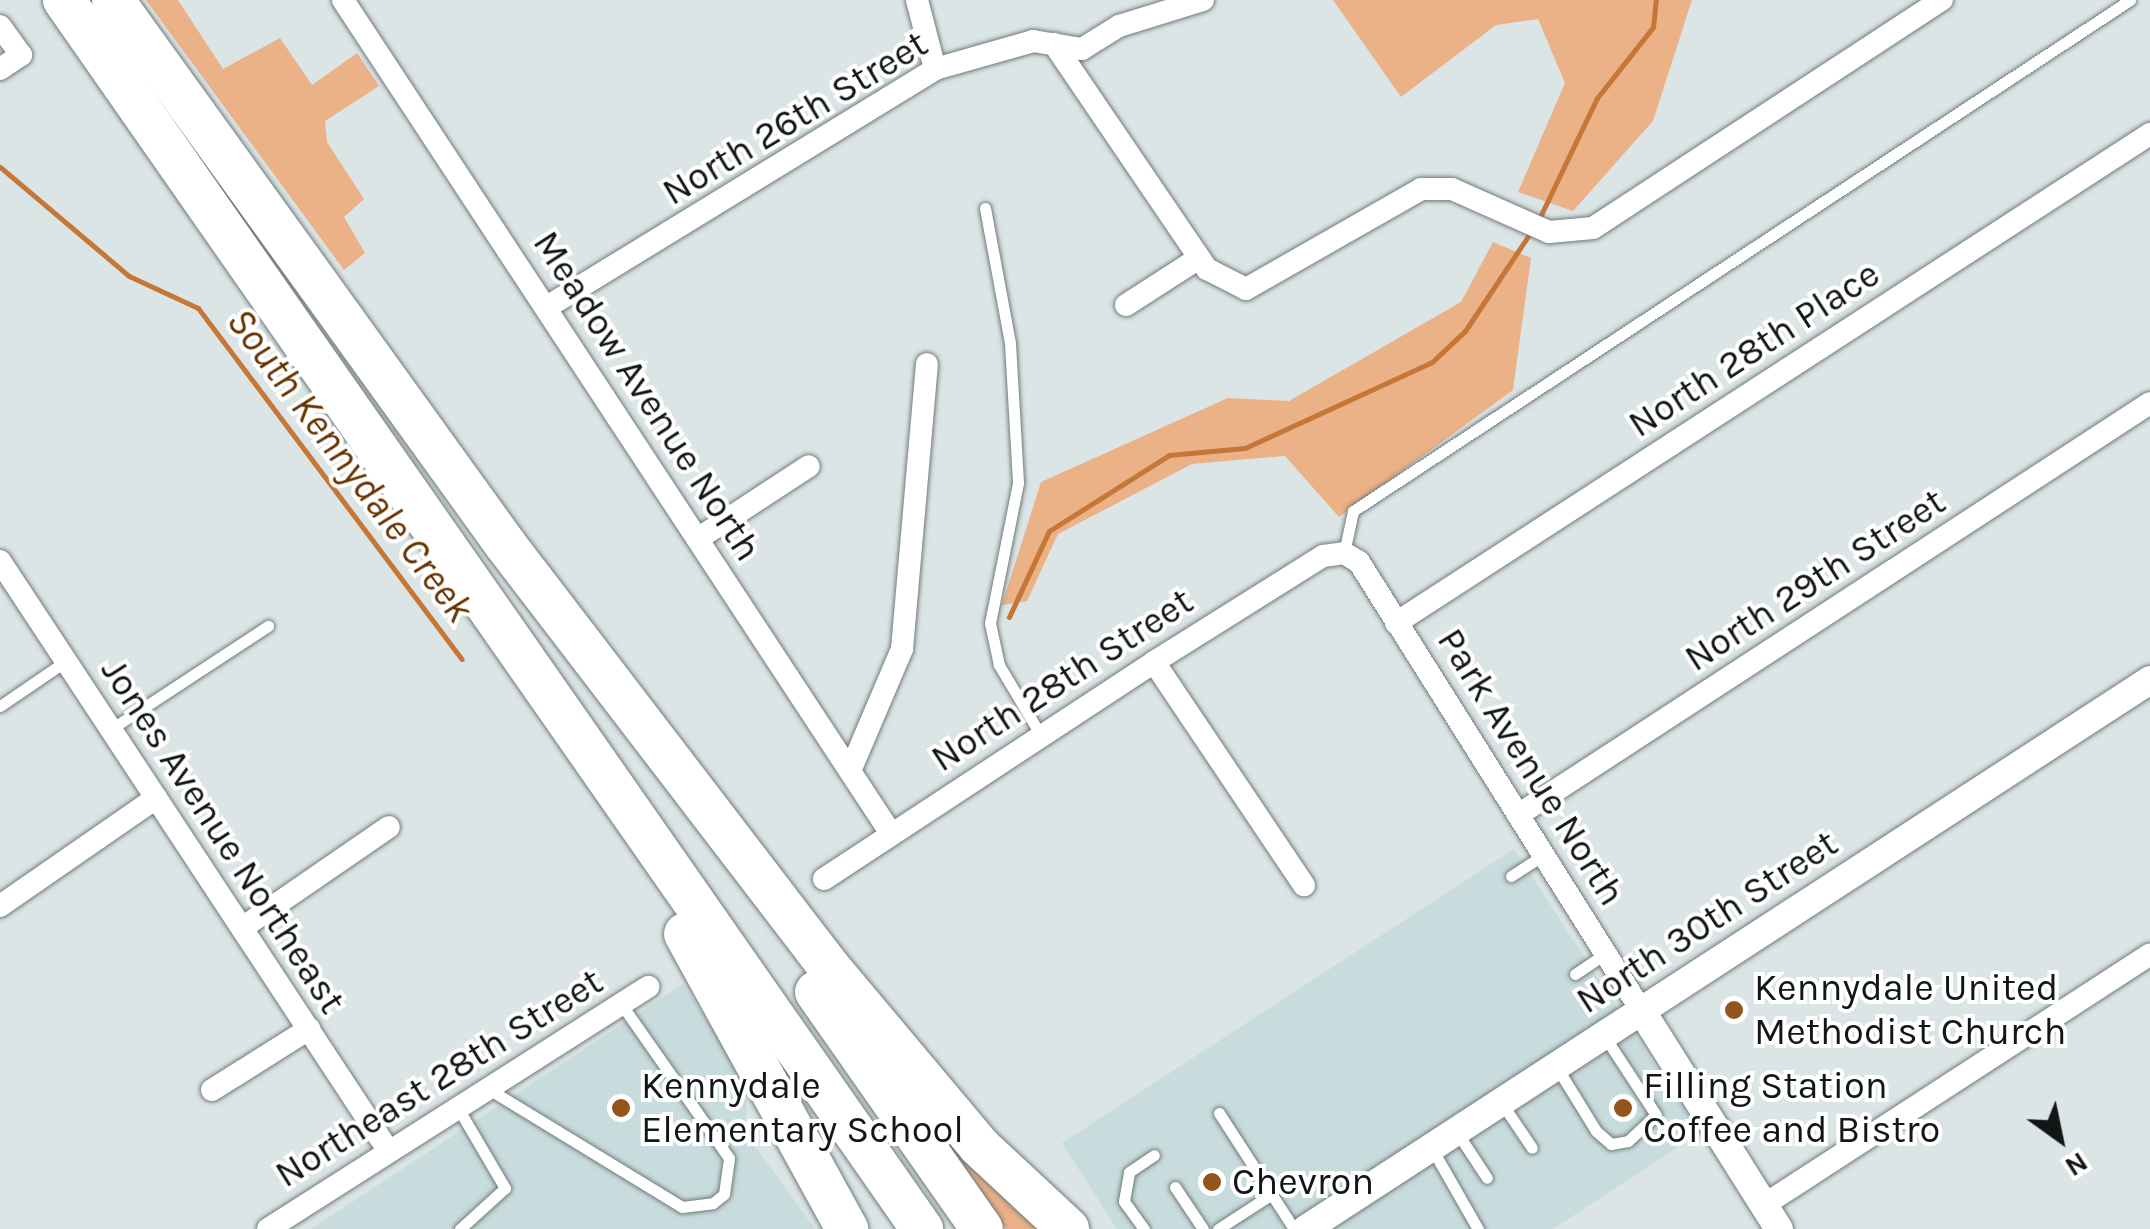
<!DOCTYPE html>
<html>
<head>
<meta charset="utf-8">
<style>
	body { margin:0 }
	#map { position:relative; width:2150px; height:1229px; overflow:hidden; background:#dbe5e6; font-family:Karla,sans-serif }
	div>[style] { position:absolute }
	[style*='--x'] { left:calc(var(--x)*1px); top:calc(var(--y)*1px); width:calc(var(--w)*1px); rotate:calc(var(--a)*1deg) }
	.built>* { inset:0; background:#c8dbdd }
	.green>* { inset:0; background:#ebb187 }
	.stream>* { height:5px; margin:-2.5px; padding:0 2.5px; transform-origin:2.5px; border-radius:2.5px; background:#c57737 }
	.roads { filter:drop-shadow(0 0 2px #717a7b) drop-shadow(0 0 2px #717a7b) }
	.service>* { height:11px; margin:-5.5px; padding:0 5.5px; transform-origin:5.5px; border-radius:5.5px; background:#fff }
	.minor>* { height:22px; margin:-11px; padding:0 11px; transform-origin:11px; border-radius:11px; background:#fff }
	.tertiary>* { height:28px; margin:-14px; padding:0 14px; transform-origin:14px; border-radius:14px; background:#fff }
	.motorway>* { height:42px; margin:-21px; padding:0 21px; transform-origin:21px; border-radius:21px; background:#fff }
	.dots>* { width:28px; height:28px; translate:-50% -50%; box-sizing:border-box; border:5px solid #fff; border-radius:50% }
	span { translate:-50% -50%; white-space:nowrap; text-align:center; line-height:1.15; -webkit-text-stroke:8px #fff; paint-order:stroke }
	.street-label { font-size:38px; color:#121616 }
	.poi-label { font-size:38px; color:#121616 }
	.left { translate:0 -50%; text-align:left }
	.water-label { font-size:40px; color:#673300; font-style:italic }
	.north { position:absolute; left:2010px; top:1089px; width:100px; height:100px; -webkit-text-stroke:8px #fff; paint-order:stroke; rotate:147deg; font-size:28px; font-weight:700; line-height:40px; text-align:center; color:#121616 }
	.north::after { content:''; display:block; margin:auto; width:35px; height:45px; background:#121616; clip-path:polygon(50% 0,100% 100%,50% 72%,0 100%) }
</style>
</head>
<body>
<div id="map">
	<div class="built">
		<div style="clip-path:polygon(1514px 849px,1699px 1133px,1553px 1229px,1117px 1229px,1062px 1143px)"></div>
		<div style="clip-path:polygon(683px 984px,747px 1082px,746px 1134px,815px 1229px,311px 1229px)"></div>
	</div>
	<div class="green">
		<div style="clip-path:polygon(146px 0,178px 0,223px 69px,280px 38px,312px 85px,357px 53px,379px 86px,325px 121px,327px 142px,364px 199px,344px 217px,365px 253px,344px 270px)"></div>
		<div style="clip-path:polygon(1333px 0,1692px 0,1653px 121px,1573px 211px,1518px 192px,1565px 83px,1538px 19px,1496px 25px,1401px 97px)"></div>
		<div style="clip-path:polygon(1493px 242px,1531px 258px,1513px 390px,1339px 517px,1285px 456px,1192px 464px,1058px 534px,1027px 601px,1002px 605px,1041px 482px,1228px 398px,1289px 401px,1461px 302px)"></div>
		<div style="clip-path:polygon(929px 1122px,1012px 1202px,1037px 1229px,1006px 1229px)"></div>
	</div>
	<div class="stream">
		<div style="--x:0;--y:167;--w:169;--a:40.2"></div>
		<div style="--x:129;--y:276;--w:76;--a:24.9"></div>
		<div style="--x:198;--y:308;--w:439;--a:53.1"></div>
		<div style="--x:1538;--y:221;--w:136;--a:-64.4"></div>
		<div style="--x:1597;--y:98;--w:90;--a:-51.7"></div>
		<div style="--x:1653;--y:27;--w:27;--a:-84"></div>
		<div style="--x:1009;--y:617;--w:95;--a:-65.1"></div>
		<div style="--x:1049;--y:531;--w:142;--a:-32.3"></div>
		<div style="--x:1169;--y:455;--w:76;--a:-5.3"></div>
		<div style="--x:1245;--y:448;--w:206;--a:-24.7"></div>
		<div style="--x:1432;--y:362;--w:45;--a:-43.2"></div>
		<div style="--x:1465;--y:331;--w:121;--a:-56.4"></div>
	</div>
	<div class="roads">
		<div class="service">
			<div style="--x:985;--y:208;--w:137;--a:79.5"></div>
			<div style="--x:1010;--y:343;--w:140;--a:86.7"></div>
			<div style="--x:1018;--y:483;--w:143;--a:101.3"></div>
			<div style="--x:990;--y:623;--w:43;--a:77.9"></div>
			<div style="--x:999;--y:665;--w:80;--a:59.3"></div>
			<div style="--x:1344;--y:553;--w:43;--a:-77.9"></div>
			<div style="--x:1353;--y:511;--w:930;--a:-33.33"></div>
			<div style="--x:0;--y:706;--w:80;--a:-34.3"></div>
			<div style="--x:111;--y:729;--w:188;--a:-33.3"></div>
			<div style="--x:1511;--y:876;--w:38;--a:-33"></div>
			<div style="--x:1575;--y:974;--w:36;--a:-34"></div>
			<div style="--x:1556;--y:1066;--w:76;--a:58.4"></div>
			<div style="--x:1596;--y:1131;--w:20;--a:41"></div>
			<div style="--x:1611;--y:1144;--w:17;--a:-10"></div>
			<div style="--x:1628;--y:1141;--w:38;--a:-43"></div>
			<div style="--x:1656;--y:1115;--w:93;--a:-123.2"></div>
			<div style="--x:487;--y:1088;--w:228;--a:31.4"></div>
			<div style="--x:682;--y:1207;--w:31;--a:-7"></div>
			<div style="--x:713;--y:1203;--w:14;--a:-39"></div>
			<div style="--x:724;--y:1194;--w:36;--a:-82"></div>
			<div style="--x:729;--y:1158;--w:188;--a:-125"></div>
			<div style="--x:1501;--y:1102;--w:55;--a:56"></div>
			<div style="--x:458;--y:1108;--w:93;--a:59.6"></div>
			<div style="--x:505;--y:1188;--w:61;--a:137.7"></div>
			<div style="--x:1219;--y:1113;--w:138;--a:57.1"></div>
			<div style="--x:1456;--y:1131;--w:56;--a:56.6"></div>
			<div style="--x:1431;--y:1147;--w:95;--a:60.2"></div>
			<div style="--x:1175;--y:1187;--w:50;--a:56.3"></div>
			<div style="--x:1144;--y:1229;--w:34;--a:-126"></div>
			<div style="--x:1124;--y:1201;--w:29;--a:-80"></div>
			<div style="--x:1129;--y:1172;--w:30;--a:-34"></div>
			<div style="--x:1218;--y:1229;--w:64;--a:-32.9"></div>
		</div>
		<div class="minor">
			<div style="--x:343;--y:0;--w:996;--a:56.68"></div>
			<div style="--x:917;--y:0;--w:71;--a:75.4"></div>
			<div style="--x:0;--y:26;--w:36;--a:54"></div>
			<div style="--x:21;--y:55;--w:25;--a:146"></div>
			<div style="--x:1054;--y:44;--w:272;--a:55.8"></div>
			<div style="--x:1207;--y:269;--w:44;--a:27.1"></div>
			<div style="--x:1246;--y:289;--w:202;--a:-29.7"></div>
			<div style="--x:1421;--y:189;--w:31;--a:0"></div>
			<div style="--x:1452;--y:189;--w:106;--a:23.9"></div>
			<div style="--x:1549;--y:232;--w:44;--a:-5.2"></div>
			<div style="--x:1593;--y:228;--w:417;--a:-33.2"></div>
			<div style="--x:1126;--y:305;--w:87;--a:-32.8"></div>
			<div style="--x:547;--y:307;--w:455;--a:-31.5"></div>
			<div style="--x:935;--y:69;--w:102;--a:-15.9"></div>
			<div style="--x:1033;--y:41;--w:50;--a:9.3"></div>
			<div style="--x:1082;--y:49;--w:44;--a:-31.9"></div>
			<div style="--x:1119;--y:26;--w:88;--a:-17.2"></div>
			<div style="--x:699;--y:538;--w:131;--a:-33.2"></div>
			<div style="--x:0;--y:561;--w:705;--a:56.63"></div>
			<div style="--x:1396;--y:623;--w:899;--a:-32.97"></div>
			<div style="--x:1154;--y:662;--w:269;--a:56.1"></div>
			<div style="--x:850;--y:771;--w:133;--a:-66.9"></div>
			<div style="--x:902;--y:649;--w:286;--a:-85"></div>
			<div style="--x:1518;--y:815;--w:754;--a:-33.1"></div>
			<div style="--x:824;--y:879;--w:395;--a:-33.3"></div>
			<div style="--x:1154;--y:662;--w:199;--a:-32.1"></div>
			<div style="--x:1323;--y:556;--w:21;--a:-8"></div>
			<div style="--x:1344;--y:553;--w:17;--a:31"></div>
			<div style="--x:1359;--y:562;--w:529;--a:57.81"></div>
			<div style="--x:0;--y:906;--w:190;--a:-34.7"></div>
			<div style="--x:242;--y:928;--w:178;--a:-34.5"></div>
			<div style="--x:212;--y:1090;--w:115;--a:-32.2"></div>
			<div style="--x:1764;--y:1205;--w:460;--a:-33"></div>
			<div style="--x:268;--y:1229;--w:451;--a:-32.5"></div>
		</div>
		<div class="tertiary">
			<div style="--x:1641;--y:1010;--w:259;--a:57.8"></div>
			<div style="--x:1306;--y:1229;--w:1007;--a:-33.04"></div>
		</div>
		<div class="motorway">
			<div style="--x:64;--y:0;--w:1499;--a:55.08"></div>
			<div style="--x:113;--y:0;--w:671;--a:54.22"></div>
			<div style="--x:505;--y:544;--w:533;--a:52.55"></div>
			<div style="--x:829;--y:967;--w:234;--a:50"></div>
			<div style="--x:979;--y:1146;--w:122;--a:43"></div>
			<div style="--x:685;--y:934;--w:337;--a:61.2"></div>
			<div style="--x:816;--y:992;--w:289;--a:55"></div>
		</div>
	</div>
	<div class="dots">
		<div style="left:1734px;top:1010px;background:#94541d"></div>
		<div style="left:621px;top:1108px;background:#94541d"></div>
		<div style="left:1623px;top:1108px;background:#94541d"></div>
		<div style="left:1212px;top:1182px;background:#94541d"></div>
	</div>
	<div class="street-label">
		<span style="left:795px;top:118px;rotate:-31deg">North 26th Street</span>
		<span style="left:1754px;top:349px;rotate:-33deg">North 28th Place</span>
		<span style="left:647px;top:396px;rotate:57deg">Meadow Avenue North</span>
		<span style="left:1815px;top:580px;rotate:-33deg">North 29th Street</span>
		<span style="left:1062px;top:680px;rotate:-33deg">North 28th Street</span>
		<span style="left:1531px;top:767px;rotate:58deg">Park Avenue North</span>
		<span style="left:223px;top:836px;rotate:57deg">Jones Avenue Northeast</span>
		<span style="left:1707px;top:922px;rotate:-33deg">North 30th Street</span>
		<span style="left:439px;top:1078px;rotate:-32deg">Northeast 28th Street</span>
	</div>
	<div class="poi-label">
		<span class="left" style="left:1754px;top:1010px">Kennydale United<br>Methodist Church</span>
		<span class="left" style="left:641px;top:1108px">Kennydale<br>Elementary School</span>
		<span class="left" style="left:1643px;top:1108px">Filling Station<br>Coffee and Bistro</span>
		<span class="left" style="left:1232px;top:1182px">Chevron</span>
	</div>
	<div class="water-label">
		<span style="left:350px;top:465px;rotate:53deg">South Kennydale Creek</span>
	</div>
	<div class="north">N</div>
</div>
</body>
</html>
